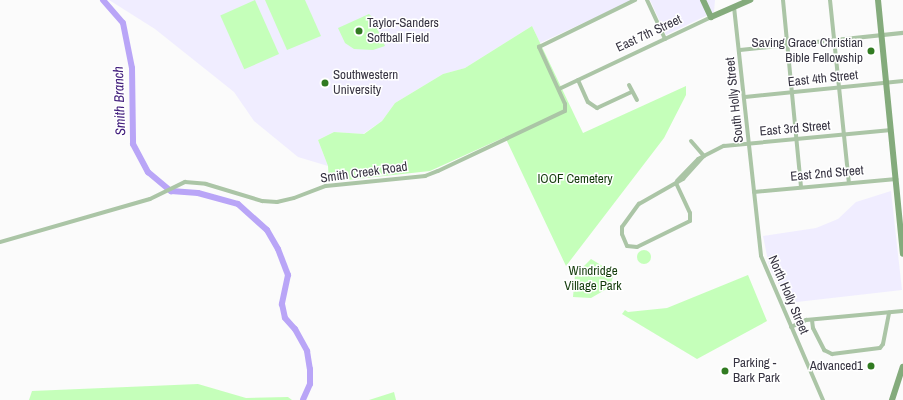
<!DOCTYPE html>
<html>
<head>
<meta charset="utf-8">
<style>
	body { margin:0 }
	#map { position:relative; width:903px; height:400px; overflow:hidden; background:#fbfbfb; font-family:"Archivo Narrow",sans-serif }
	div>[style] { position:absolute }
	[style*='--x'] { left:calc(var(--x)*1px); top:calc(var(--y)*1px); width:calc(var(--w)*1px); rotate:calc(var(--a)*1deg) }
	.built>* { inset:0; background:#f0edff }
	.green>* { inset:0; background:#c5ffba; transform-origin:0 0 }
	.round { border-radius:50% }
	.river>* { height:6px; margin:-3px; padding:0 3px; transform-origin:3px; border-radius:3px; background:#b9a5f7 }
	.street>* { height:4px; margin:-2px; padding:0 2px; transform-origin:2px; border-radius:2px; background:#abc5a6 }
	.secondary>* { height:6px; margin:-3px; padding:0 3px; transform-origin:3px; border-radius:3px; background:#84ab7c }
	.dots>* { width:11px; height:11px; translate:-50% -50%; box-sizing:border-box; border:2px solid #fff; border-radius:50% }
	span { translate:-50% -50%; white-space:nowrap; text-align:center; line-height:1.15; -webkit-text-stroke:3px #fff; paint-order:stroke }
	.poi-label { font-size:13px; color:#373442 }
	.left { translate:0 -50%; text-align:left }
	.right { translate:-100% -50%; text-align:right }
	.street-label { font-size:13px; color:#373442 }
	.park-label { font-size:13px; color:#133b0b }
	.water-label { font-size:14px; color:#43207d; font-style:italic }
</style>
</head>
<body>
<div id="map">
	<div class="built">
		<div style="clip-path:polygon(109px 0,633px 0,540px 43px,532px 26px,465px 68px,443px 74px,395px 103px,382px 121px,363px 134px,334px 132px,318px 140px,328px 166px,298px 157px,254px 121px,234px 92px,155px 29px)"></div>
		<div style="clip-path:polygon(650px 0,715px 0,714px 12px,666px 35px)"></div>
		<div style="clip-path:polygon(891px 191px,902px 290px,788px 303px,769px 266px,763px 236px,816px 228px,838px 219px,856px 202px)"></div>
	</div>
	<div class="green">
		<div style="left:255px;top:0;width:59px;height:38px;rotate:66deg"></div>
		<div style="clip-path:polygon(265px 0,305px 0,321px 36px,287px 50px)"></div>
		<div style="clip-path:polygon(369px 14px,372px 17px,385px 46px,373px 50px,354px 49px,345px 43px,338px 28px)"></div>
		<div style="clip-path:polygon(532px 26px,583px 133px,686px 86px,686px 95px,664px 138px,566px 266px,505px 137px,430px 171px,329px 182px,328px 166px,318px 140px,334px 132px,364px 134px,382px 121px,395px 103px,443px 74px,465px 68px)"></div>
		<div class="round" style="left:637px;top:250px;width:14px;height:14px"></div>
		<div style="clip-path:polygon(591px 259px,614px 273px,610px 287px,591px 298px,573px 297px,575px 275px)"></div>
		<div style="clip-path:polygon(748px 275px,767px 321px,697px 359px,622px 314px,625px 310px,628px 312px,667px 308px)"></div>
		<div style="clip-path:polygon(198px 384px,246px 398px,288px 397px,292px 400px,29px 400px,32px 391px)"></div>
		<div style="clip-path:polygon(394px 392px,396px 400px,369px 400px)"></div>
	</div>
	<div class="river">
		<div style="--x:103;--y:0;--w:30;--a:49"></div>
		<div style="--x:123;--y:23;--w:46;--a:78.7"></div>
		<div style="--x:132;--y:68;--w:76;--a:89.2"></div>
		<div style="--x:133;--y:144;--w:32;--a:62"></div>
		<div style="--x:148;--y:172;--w:30;--a:40"></div>
		<div style="--x:171;--y:191;--w:27;--a:4"></div>
		<div style="--x:198;--y:193;--w:41;--a:15.4"></div>
		<div style="--x:238;--y:204;--w:39;--a:42"></div>
		<div style="--x:267;--y:230;--w:22;--a:60"></div>
		<div style="--x:278;--y:249;--w:28;--a:69"></div>
		<div style="--x:288;--y:275;--w:30;--a:102"></div>
		<div style="--x:282;--y:304;--w:14;--a:78"></div>
		<div style="--x:285;--y:318;--w:15;--a:48"></div>
		<div style="--x:295;--y:329;--w:25;--a:61"></div>
		<div style="--x:307;--y:351;--w:18;--a:81"></div>
		<div style="--x:310;--y:369;--w:15;--a:90"></div>
		<div style="--x:310;--y:384;--w:17;--a:114"></div>
	</div>
	<div class="street">
		<div style="--x:647;--y:0;--w:43;--a:65.2"></div>
		<div style="--x:783;--y:0;--w:188;--a:84.5"></div>
		<div style="--x:830;--y:0;--w:184;--a:84.1"></div>
		<div style="--x:734;--y:7;--w:250;--a:83.8"></div>
		<div style="--x:761;--y:256;--w:157;--a:66.7"></div>
		<div style="--x:740;--y:50;--w:164;--a:-6"></div>
		<div style="--x:578;--y:80;--w:24;--a:66"></div>
		<div style="--x:588;--y:102;--w:11;--a:34"></div>
		<div style="--x:597;--y:108;--w:38;--a:-25"></div>
		<div style="--x:629;--y:85;--w:17;--a:62"></div>
		<div style="--x:559;--y:89;--w:168;--a:-25.3"></div>
		<div style="--x:745;--y:97;--w:159;--a:-5.8"></div>
		<div style="--x:691;--y:141;--w:20;--a:49"></div>
		<div style="--x:677;--y:181;--w:30;--a:-46"></div>
		<div style="--x:698;--y:159;--w:29;--a:-27"></div>
		<div style="--x:724;--y:146;--w:168;--a:-5.5"></div>
		<div style="--x:676;--y:183;--w:33;--a:65"></div>
		<div style="--x:690;--y:213;--w:8;--a:90"></div>
		<div style="--x:690;--y:221;--w:59;--a:153.9"></div>
		<div style="--x:637;--y:247;--w:10;--a:-174"></div>
		<div style="--x:627;--y:246;--w:13;--a:-113"></div>
		<div style="--x:622;--y:234;--w:7;--a:-90"></div>
		<div style="--x:622;--y:227;--w:29;--a:-54"></div>
		<div style="--x:639;--y:204;--w:51;--a:-29.6"></div>
		<div style="--x:683;--y:179;--w:31;--a:-48"></div>
		<div style="--x:754;--y:192;--w:143;--a:-5.2"></div>
		<div style="--x:0;--y:242;--w:156;--a:-16"></div>
		<div style="--x:150;--y:199;--w:39;--a:-26"></div>
		<div style="--x:185;--y:182;--w:21;--a:5"></div>
		<div style="--x:206;--y:184;--w:59;--a:16.9"></div>
		<div style="--x:262;--y:201;--w:15;--a:4"></div>
		<div style="--x:277;--y:202;--w:17;--a:-13"></div>
		<div style="--x:294;--y:198;--w:34;--a:-21"></div>
		<div style="--x:326;--y:186;--w:100;--a:-5.8"></div>
		<div style="--x:425;--y:176;--w:14;--a:-21"></div>
		<div style="--x:438;--y:171;--w:140;--a:-25.3"></div>
		<div style="--x:565;--y:111;--w:7;--a:-90"></div>
		<div style="--x:565;--y:104;--w:63;--a:-114.5"></div>
		<div style="--x:539;--y:47;--w:107;--a:-26.1"></div>
		<div style="--x:812;--y:320;--w:8;--a:83"></div>
		<div style="--x:813;--y:328;--w:25;--a:63"></div>
		<div style="--x:824;--y:350;--w:9;--a:27"></div>
		<div style="--x:832;--y:354;--w:48;--a:-7.1"></div>
		<div style="--x:880;--y:348;--w:5;--a:-53"></div>
		<div style="--x:883;--y:344;--w:32;--a:-79"></div>
		<div style="--x:791;--y:327;--w:17;--a:-25"></div>
		<div style="--x:806;--y:320;--w:97;--a:-5.3"></div>
	</div>
	<div class="secondary">
		<div style="--x:703;--y:0;--w:19;--a:65"></div>
		<div style="--x:711;--y:17;--w:43;--a:-23.6"></div>
		<div style="--x:878;--y:0;--w:255;--a:84.4"></div>
		<div style="--x:892;--y:400;--w:35;--a:-72"></div>
	</div>
	<div class="dots">
		<div style="left:359px;top:31px;background:#317b21"></div>
		<div style="left:871px;top:51px;background:#317b21"></div>
		<div style="left:325px;top:83px;background:#317b21"></div>
		<div style="left:871px;top:366px;background:#317b21"></div>
		<div style="left:725px;top:371px;background:#317b21"></div>
	</div>
	<div class="poi-label">
		<span class="left" style="left:367px;top:31px">Taylor-Sanders<br>Softball Field</span>
		<span class="right" style="left:863px;top:51px">Saving Grace Christian<br>Bible Fellowship</span>
		<span class="left" style="left:333px;top:83px">Southwestern<br>University</span>
		<span class="left" style="left:733px;top:371px">Parking -<br>Bark Park</span>
		<span class="right" style="left:863px;top:366px">Advanced1</span>
	</div>
	<div class="street-label">
		<span style="left:649px;top:34px;rotate:-25deg">East 7th Street</span>
		<span style="left:823px;top:79px;rotate:-6deg">East 4th Street</span>
		<span style="left:735px;top:100px;rotate:-96deg">South Holly Street</span>
		<span style="left:795px;top:129px;rotate:-5deg">East 3rd Street</span>
		<span style="left:364px;top:173px;rotate:-8deg">Smith Creek Road</span>
		<span style="left:827px;top:174px;rotate:-5deg">East 2nd Street</span>
		<span style="left:788px;top:295px;rotate:67deg">North Holly Street</span>
	</div>
	<div class="park-label">
		<span style="left:575px;top:179px">IOOF Cemetery</span>
		<span style="left:593px;top:279px">Windridge<br>Village Park</span>
	</div>
	<div class="water-label">
		<span style="left:119px;top:101px;rotate:-92deg">Smith Branch</span>
	</div>
</div>
</body>
</html>
